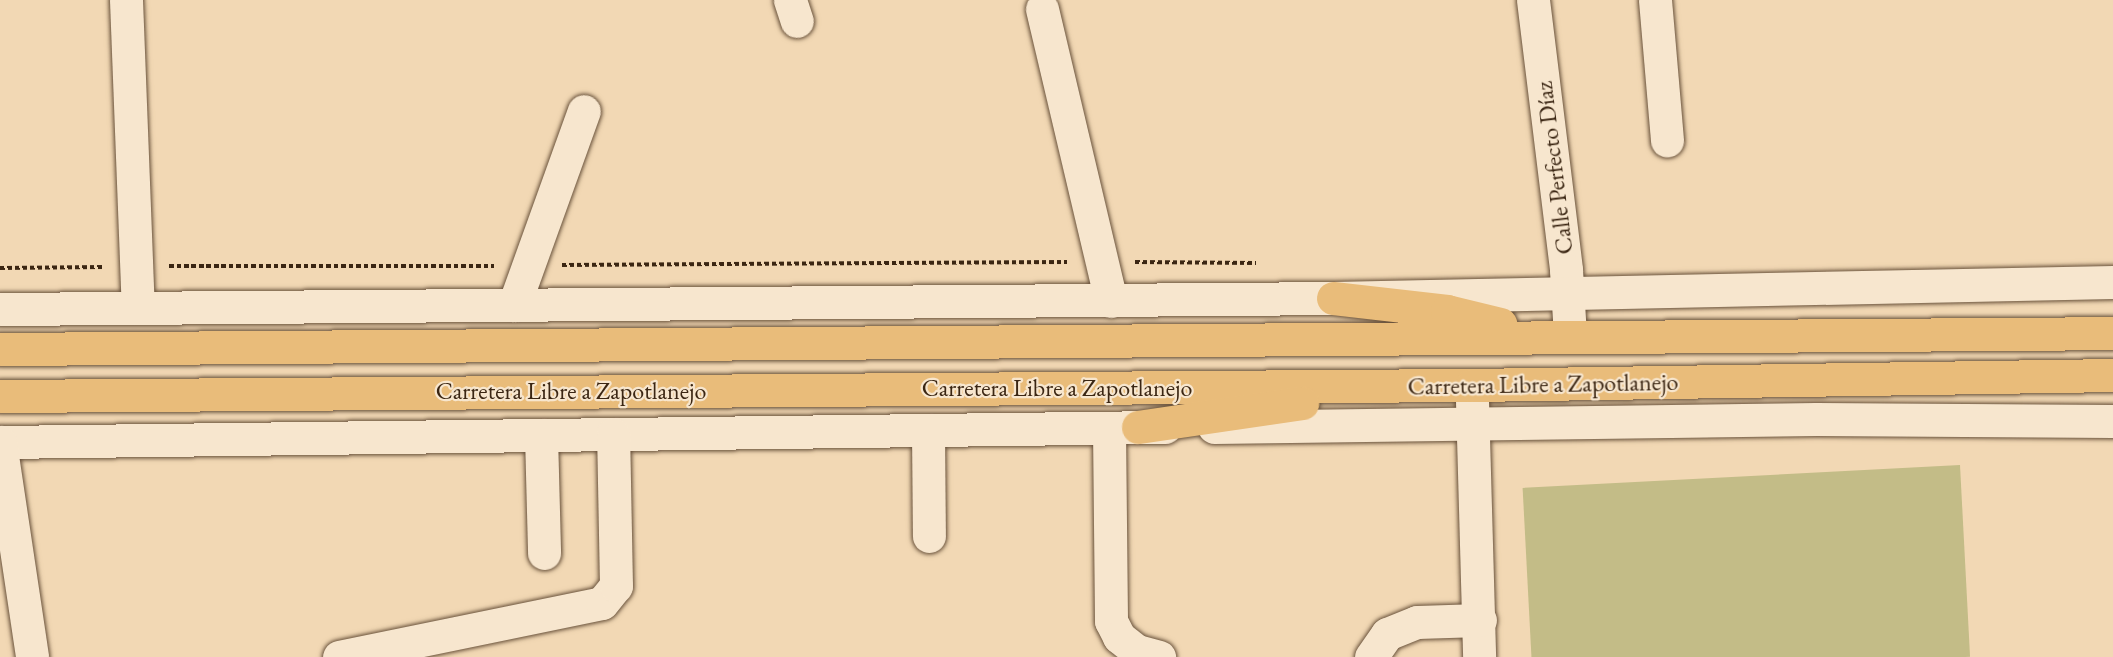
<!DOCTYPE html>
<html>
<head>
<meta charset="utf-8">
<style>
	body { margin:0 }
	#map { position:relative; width:2113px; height:657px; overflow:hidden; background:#f2d8b4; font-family:"EB Garamond",serif }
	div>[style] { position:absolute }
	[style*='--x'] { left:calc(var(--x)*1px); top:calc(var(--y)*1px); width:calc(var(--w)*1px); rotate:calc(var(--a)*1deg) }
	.green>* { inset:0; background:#c3bc87; transform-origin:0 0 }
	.path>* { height:4px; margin-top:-2px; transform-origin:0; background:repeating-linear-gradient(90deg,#3b2613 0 4.5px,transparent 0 7.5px) }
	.roads { filter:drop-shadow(0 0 2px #69523b) drop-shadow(0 0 2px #69523b) }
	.minor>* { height:33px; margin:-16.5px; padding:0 16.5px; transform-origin:16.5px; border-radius:16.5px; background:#f7e6ce }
	.major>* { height:33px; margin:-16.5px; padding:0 16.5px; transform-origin:16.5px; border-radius:16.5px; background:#e9bc7a }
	span { translate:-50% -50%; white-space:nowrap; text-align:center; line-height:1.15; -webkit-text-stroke:4.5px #f7e6ce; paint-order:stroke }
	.street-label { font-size:24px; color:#3b2613 }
</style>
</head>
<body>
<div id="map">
	<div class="green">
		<div style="left:1960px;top:465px;width:192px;height:438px;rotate:87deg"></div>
	</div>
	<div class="path">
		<div style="--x:1135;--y:262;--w:121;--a:0.5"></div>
		<div style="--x:562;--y:265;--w:505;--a:-0.34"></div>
		<div style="--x:169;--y:266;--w:325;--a:0"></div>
		<div style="--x:0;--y:268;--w:104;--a:-0.6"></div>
	</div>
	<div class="roads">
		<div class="minor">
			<div style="--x:126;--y:0;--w:308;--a:87.8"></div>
			<div style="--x:790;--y:0;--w:22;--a:72"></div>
			<div style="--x:1533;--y:0;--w:272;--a:83"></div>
			<div style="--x:1566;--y:270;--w:66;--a:86.5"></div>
			<div style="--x:1655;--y:0;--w:141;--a:85.1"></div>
			<div style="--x:1042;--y:9;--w:300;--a:76.7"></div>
			<div style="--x:514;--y:305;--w:206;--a:-70.2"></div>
			<div style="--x:0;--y:309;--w:1333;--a:-0.47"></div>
			<div style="--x:1333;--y:298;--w:780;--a:-1.18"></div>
			<div style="--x:1472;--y:401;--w:256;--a:88.4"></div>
			<div style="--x:1214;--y:427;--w:602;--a:-0.76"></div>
			<div style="--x:1816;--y:419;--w:297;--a:0.4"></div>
			<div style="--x:1109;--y:428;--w:193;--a:89.4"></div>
			<div style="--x:1111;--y:621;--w:18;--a:63"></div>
			<div style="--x:1119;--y:637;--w:23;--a:38"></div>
			<div style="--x:1137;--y:651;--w:23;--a:15"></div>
			<div style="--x:928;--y:430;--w:106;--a:89.5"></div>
			<div style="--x:541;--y:435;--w:118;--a:88.5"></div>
			<div style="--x:0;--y:442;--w:1165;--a:-0.74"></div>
			<div style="--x:0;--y:442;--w:217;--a:81.5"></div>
			<div style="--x:339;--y:657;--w:268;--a:-11.6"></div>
			<div style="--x:602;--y:603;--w:22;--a:-51"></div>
			<div style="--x:616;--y:586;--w:152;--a:-91.1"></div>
			<div style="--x:1371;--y:657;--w:28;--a:-55"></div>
			<div style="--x:1387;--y:634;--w:32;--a:-22"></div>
			<div style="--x:1417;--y:622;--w:63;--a:-1.8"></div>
		</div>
		<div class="major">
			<div style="--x:1333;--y:298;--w:115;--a:6.5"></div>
			<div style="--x:1447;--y:311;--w:55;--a:13.8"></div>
			<div style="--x:0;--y:349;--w:2113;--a:-0.43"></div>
			<div style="--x:0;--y:396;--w:1472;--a:-0.43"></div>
			<div style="--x:1472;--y:385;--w:641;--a:-0.89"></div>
			<div style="--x:1138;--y:427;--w:166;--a:-8.3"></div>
		</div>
	</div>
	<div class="street-label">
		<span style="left:1554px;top:168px;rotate:-97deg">Calle Perfecto Díaz</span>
		<span style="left:1543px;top:384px;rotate:-1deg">Carretera Libre a Zapotlanejo</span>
		<span style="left:1057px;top:388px">Carretera Libre a Zapotlanejo</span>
		<span style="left:571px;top:391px">Carretera Libre a Zapotlanejo</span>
	</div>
</div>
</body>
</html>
